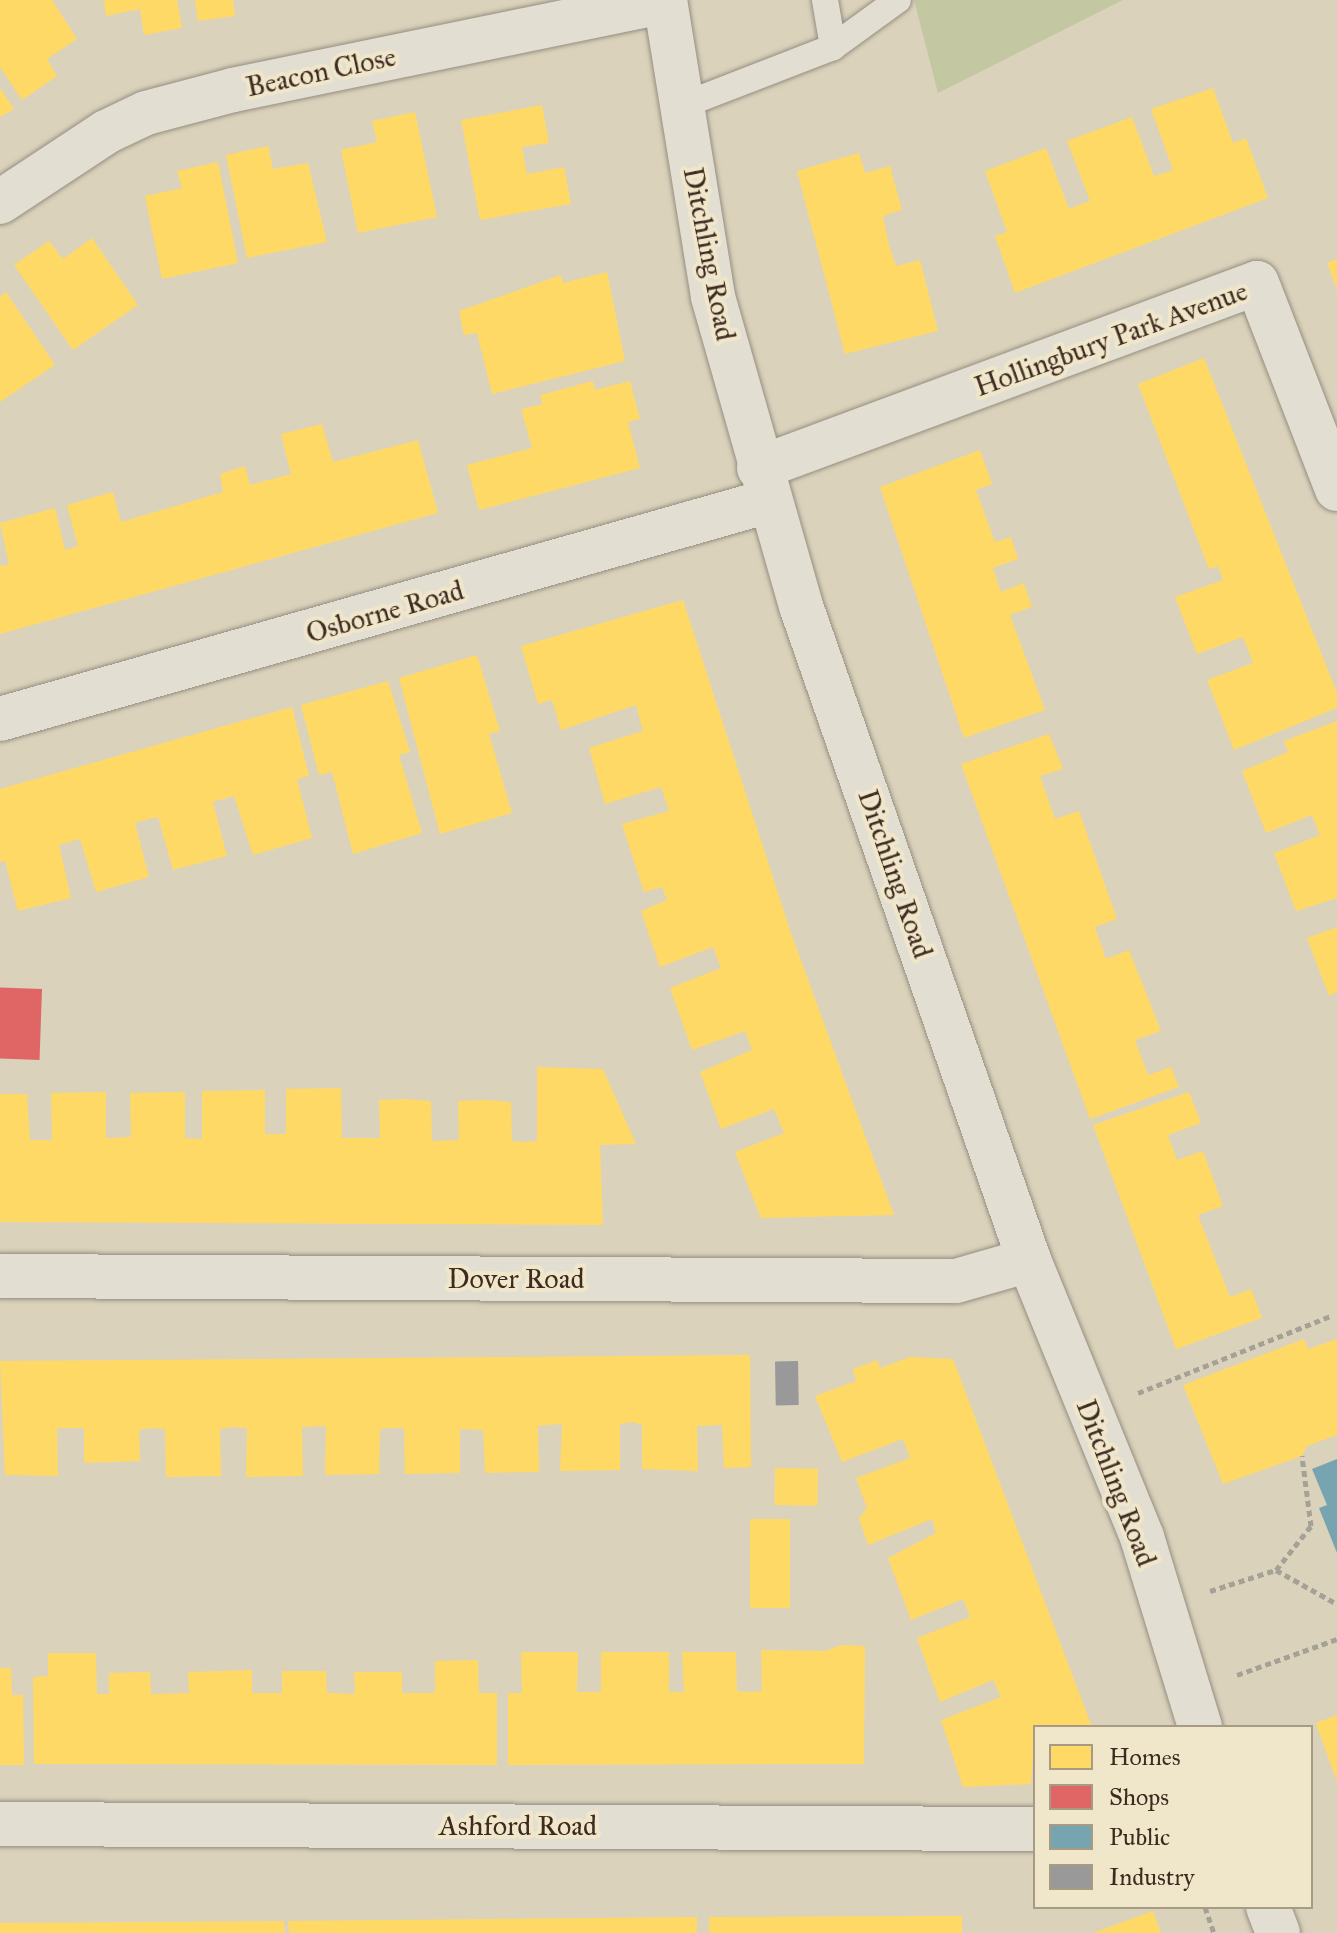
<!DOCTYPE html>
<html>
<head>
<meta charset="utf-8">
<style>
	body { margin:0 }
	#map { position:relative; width:1337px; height:1933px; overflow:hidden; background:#dbd2bb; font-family:"IM FELL Great Primer",serif }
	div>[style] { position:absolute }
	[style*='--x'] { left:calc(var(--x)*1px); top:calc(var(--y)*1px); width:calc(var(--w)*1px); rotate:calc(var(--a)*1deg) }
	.green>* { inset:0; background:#c4c8a2 }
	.homes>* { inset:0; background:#ffd966; transform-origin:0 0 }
	.shops>* { inset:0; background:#e06666; transform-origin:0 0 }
	.public>* { inset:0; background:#76a5af }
	.industry>* { inset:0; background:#999; transform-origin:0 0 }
	.path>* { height:5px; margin-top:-2.5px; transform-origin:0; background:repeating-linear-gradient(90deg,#a6a197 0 6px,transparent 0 10px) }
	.roads { filter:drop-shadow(0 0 2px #958e80) drop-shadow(0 0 2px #958e80) }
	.lane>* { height:26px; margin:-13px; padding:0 13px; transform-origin:13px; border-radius:13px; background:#e3ded2 }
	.street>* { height:44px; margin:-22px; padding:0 22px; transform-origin:22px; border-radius:22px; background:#e3ded2 }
	.secondary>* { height:44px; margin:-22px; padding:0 22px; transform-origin:22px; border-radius:22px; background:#e3ded2 }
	span { translate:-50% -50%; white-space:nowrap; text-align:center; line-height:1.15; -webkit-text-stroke:8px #f0e6ca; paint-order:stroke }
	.street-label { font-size:28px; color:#3d2b21 }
	.legend { position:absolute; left:1033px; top:1725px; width:280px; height:184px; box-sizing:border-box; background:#f0e6ca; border:2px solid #a89b86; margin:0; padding:10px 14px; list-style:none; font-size:24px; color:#3d2b21 }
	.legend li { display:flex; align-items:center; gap:16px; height:40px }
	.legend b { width:40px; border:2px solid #a89b86 }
</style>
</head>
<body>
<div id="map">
	<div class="green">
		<div style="clip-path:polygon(914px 0,1123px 0,938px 93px)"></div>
	</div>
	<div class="homes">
		<div style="clip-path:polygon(0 0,52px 0,77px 39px,47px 59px,57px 76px,22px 100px,0 67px)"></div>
		<div style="clip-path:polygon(104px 0,177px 0,182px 28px,144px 35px,140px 9px,106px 16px)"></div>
		<div style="clip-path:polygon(195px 0,233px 0,235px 16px,198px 21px)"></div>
		<div style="clip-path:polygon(0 88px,14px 109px,0 117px)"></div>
		<div style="clip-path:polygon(1213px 88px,1233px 143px,1246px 138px,1268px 198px,1015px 293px,995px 236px,1007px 232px,985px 171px,1046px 148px,1069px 209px,1090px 201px,1067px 141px,1132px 117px,1154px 176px,1168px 172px,1173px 170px,1151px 109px)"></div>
		<div style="clip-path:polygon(542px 105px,549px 143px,522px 147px,527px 174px,564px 167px,571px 204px,480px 220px,461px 120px)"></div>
		<div style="clip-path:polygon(415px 112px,437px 217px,358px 233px,341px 150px,377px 142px,372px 121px)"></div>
		<div style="clip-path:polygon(268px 146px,273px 169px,308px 163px,327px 242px,247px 258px,226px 155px)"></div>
		<div style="clip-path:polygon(859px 153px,865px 173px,890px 166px,902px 210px,883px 216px,889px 245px,896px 266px,920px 260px,938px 331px,845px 354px,797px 171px)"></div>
		<div style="clip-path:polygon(218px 162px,238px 263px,162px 279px,145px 196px,182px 188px,177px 171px)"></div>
		<div style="clip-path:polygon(92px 238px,138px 305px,73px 350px,14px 265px,49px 241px,63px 259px)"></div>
		<div style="clip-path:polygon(1337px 259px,1337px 290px,1327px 263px)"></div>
		<div style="clip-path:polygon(607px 272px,625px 361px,492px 394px,477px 333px,464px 335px,459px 311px,561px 275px,563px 283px)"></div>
		<div style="clip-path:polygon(6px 292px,55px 365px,0 402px,0 297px)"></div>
		<div style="clip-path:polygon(1204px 358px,1337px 693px,1337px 708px,1234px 750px,1207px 680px,1253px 663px,1243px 637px,1197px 654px,1175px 597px,1223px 580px,1218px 566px,1209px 569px,1138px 384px)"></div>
		<div style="clip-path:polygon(593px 381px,595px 390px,630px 381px,640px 419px,628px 422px,640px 468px,479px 510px,467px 465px,532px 448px,521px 409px,543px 404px,540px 395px)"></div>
		<div style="clip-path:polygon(322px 424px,333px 462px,418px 440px,438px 513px,0 634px,0 566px,9px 564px,0 523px,55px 508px,65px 550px,78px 546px,67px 505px,113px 492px,121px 522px,223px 492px,220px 474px,245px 466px,250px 485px,291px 474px,281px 434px)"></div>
		<div style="clip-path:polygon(980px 450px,992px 484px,976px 490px,995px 542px,1011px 537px,1018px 559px,993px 568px,1001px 592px,1024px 583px,1032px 607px,1010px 615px,1045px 710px,964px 738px,880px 487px)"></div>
		<div style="clip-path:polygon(683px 600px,791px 933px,894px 1215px,761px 1218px,735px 1152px,784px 1133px,774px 1109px,721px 1129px,700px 1072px,752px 1050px,745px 1031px,692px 1050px,670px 988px,721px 968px,713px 947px,660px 967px,641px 911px,667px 900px,662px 887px,644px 892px,622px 824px,669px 811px,661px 787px,605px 804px,589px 748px,643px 731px,636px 705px,561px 730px,552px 700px,538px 704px,521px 646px)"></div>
		<div style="clip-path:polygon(477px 655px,500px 731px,489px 734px,512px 813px,440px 834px,399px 678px)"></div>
		<div style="clip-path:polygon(388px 681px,410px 752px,399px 755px,422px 833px,353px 854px,332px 772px,319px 775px,301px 705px)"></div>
		<div style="clip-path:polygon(292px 707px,309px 776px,297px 779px,312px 838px,253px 855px,234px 796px,213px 802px,227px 856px,173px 870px,158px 817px,145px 820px,135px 823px,149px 877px,96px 892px,80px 839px,59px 845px,71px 898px,18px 911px,5px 861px,0 862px,0 789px)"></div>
		<div style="clip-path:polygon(1337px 721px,1337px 898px,1296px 911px,1274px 853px,1320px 835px,1312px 815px,1266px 833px,1242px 771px,1288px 752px,1284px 741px)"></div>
		<div style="clip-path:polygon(1049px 734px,1063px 769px,1040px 776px,1055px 819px,1079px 811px,1117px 919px,1095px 927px,1106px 959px,1129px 950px,1161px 1031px,1135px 1040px,1148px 1075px,1171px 1067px,1179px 1087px,1090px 1119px,961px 764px)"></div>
		<div style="clip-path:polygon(1337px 927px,1337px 992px,1329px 996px,1307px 938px)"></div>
		<div style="clip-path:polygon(537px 1067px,603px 1069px,636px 1144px,600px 1145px,603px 1225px,0 1222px,0 1094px,27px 1094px,30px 1140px,52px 1140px,51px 1093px,106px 1092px,106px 1138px,131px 1137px,130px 1093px,185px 1092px,185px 1138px,202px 1139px,202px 1091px,265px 1090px,265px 1134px,286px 1134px,286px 1089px,341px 1088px,342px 1138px,380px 1138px,379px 1100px,406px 1099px,431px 1101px,432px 1141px,459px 1140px,458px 1101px,486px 1100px,511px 1102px,512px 1141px,525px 1142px,537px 1141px)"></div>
		<div style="clip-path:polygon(1189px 1092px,1201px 1123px,1168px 1135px,1177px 1160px,1203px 1151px,1223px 1206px,1198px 1215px,1230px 1297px,1251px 1289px,1262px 1318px,1176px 1349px,1093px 1125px)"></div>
		<div style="clip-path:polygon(1304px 1339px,1308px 1349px,1337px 1339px,1337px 1435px,1307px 1446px,1302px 1456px,1223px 1484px,1183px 1385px)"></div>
		<div style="clip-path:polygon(750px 1355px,751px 1467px,724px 1468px,722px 1425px,697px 1426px,698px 1471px,642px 1469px,642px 1425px,632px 1422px,620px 1424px,620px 1470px,560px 1471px,562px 1424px,538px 1426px,539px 1472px,485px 1473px,483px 1430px,460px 1429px,460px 1473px,405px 1474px,404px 1428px,392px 1428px,380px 1429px,379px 1474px,325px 1475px,326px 1426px,302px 1427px,303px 1476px,246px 1477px,247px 1428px,232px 1427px,220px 1429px,221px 1476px,166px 1477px,165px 1429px,152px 1428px,139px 1430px,140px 1461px,84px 1463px,84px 1428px,57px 1428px,58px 1476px,5px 1475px,0 1361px)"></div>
		<div style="clip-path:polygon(910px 1357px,953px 1359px,1092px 1727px,1035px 1727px,1031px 1784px,963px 1787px,941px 1720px,1001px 1697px,993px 1680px,940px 1702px,917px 1638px,970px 1617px,963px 1599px,911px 1620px,888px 1558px,936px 1533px,932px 1519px,868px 1545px,859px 1518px,867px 1508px,856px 1478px,910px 1458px,903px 1439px,842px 1462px,815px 1396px,856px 1381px,853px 1369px,877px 1360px,880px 1368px)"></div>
		<div style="left:775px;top:1468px;width:43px;height:37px;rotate:1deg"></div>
		<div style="left:750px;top:1519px;width:40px;height:89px"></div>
		<div style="clip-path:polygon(841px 1645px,865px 1646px,864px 1764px,508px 1765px,508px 1693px,522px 1693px,521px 1652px,578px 1652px,577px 1692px,601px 1692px,601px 1652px,669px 1652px,669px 1692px,684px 1692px,682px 1652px,736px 1652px,737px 1691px,750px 1692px,762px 1691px,761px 1650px,826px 1651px)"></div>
		<div style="clip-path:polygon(48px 1653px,96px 1653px,97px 1694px,109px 1694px,109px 1673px,150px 1672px,151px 1694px,189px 1693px,188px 1672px,252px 1670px,252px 1693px,282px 1693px,282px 1671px,326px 1671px,327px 1693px,355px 1694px,354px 1672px,402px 1672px,402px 1693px,435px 1693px,435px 1661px,478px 1660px,479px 1693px,497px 1693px,497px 1765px,34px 1764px,33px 1677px,48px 1676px)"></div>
		<div style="clip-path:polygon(0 1668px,11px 1668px,12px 1695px,23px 1695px,24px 1765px,0 1765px)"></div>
		<div style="clip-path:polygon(1337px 1715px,1337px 1782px,1316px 1723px)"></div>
		<div style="left:1153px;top:1911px;width:23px;height:186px;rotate:70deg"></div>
		<div style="clip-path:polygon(923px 1916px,962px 1916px,962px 1933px,709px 1933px,709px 1917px)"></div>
		<div style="clip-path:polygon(697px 1917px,697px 1933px,289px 1933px,288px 1921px)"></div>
		<div style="clip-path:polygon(284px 1921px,285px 1933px,0 1933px,0 1923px)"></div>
	</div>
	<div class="shops">
		<div style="left:42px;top:989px;width:71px;height:42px;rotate:92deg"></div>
	</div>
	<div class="public">
		<div style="clip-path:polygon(1337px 1459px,1337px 1553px,1319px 1508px,1327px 1505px,1312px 1469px)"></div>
	</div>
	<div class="industry">
		<div style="left:798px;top:1361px;width:44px;height:23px;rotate:89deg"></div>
	</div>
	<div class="path">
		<div style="--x:1138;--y:1393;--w:208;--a:-21.8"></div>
		<div style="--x:1276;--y:1570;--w:56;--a:-51.5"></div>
		<div style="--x:1311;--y:1526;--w:71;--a:-97.3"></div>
		<div style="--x:1210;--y:1591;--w:69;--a:-17.7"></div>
		<div style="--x:1276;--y:1570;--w:70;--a:29.1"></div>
		<div style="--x:1237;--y:1675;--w:106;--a:-19.8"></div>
		<div style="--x:1205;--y:1907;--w:28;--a:71"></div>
	</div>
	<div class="roads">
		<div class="lane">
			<div style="--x:825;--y:0;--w:48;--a:80.3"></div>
			<div style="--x:681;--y:106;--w:163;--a:-21.2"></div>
			<div style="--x:833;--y:47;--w:80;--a:-35.9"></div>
		</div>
		<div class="street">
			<div style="--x:0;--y:202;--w:127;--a:-33.4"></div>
			<div style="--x:106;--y:132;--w:44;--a:-25.4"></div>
			<div style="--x:146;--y:113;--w:90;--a:-14.8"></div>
			<div style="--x:233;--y:90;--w:441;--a:-11.6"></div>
			<div style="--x:759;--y:468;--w:531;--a:-20.38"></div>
			<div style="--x:1257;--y:283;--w:221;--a:68.8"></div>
			<div style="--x:0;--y:719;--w:799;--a:-15.83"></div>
			<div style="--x:0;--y:1276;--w:956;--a:0.3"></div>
			<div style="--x:956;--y:1281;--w:76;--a:-16"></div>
			<div style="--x:0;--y:1824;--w:1035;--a:0.28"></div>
		</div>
		<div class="secondary">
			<div style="--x:665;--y:0;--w:301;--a:80.8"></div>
			<div style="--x:713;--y:297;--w:321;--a:74.1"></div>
			<div style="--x:801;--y:606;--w:693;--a:70.78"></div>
			<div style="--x:1029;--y:1260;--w:299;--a:67.8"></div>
			<div style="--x:1142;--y:1537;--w:199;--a:73"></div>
			<div style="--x:1268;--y:1907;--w:28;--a:69"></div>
		</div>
	</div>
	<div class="street-label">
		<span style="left:321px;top:72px;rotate:-12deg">Beacon Close</span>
		<span style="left:709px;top:254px;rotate:79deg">Ditchling Road</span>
		<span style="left:1111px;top:339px;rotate:-20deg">Hollingbury Park Avenue</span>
		<span style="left:385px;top:612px;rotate:-16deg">Osborne Road</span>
		<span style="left:895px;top:874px;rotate:71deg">Ditchling Road</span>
		<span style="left:516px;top:1279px">Dover Road</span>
		<span style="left:1116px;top:1483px;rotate:69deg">Ditchling Road</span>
		<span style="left:518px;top:1826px">Ashford Road</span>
	</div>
	<ul class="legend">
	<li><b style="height:22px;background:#ffd966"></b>Homes</li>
	<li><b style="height:22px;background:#e06666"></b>Shops</li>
	<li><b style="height:22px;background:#76a5af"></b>Public</li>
	<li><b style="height:22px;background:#999"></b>Industry</li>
	</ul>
</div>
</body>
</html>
